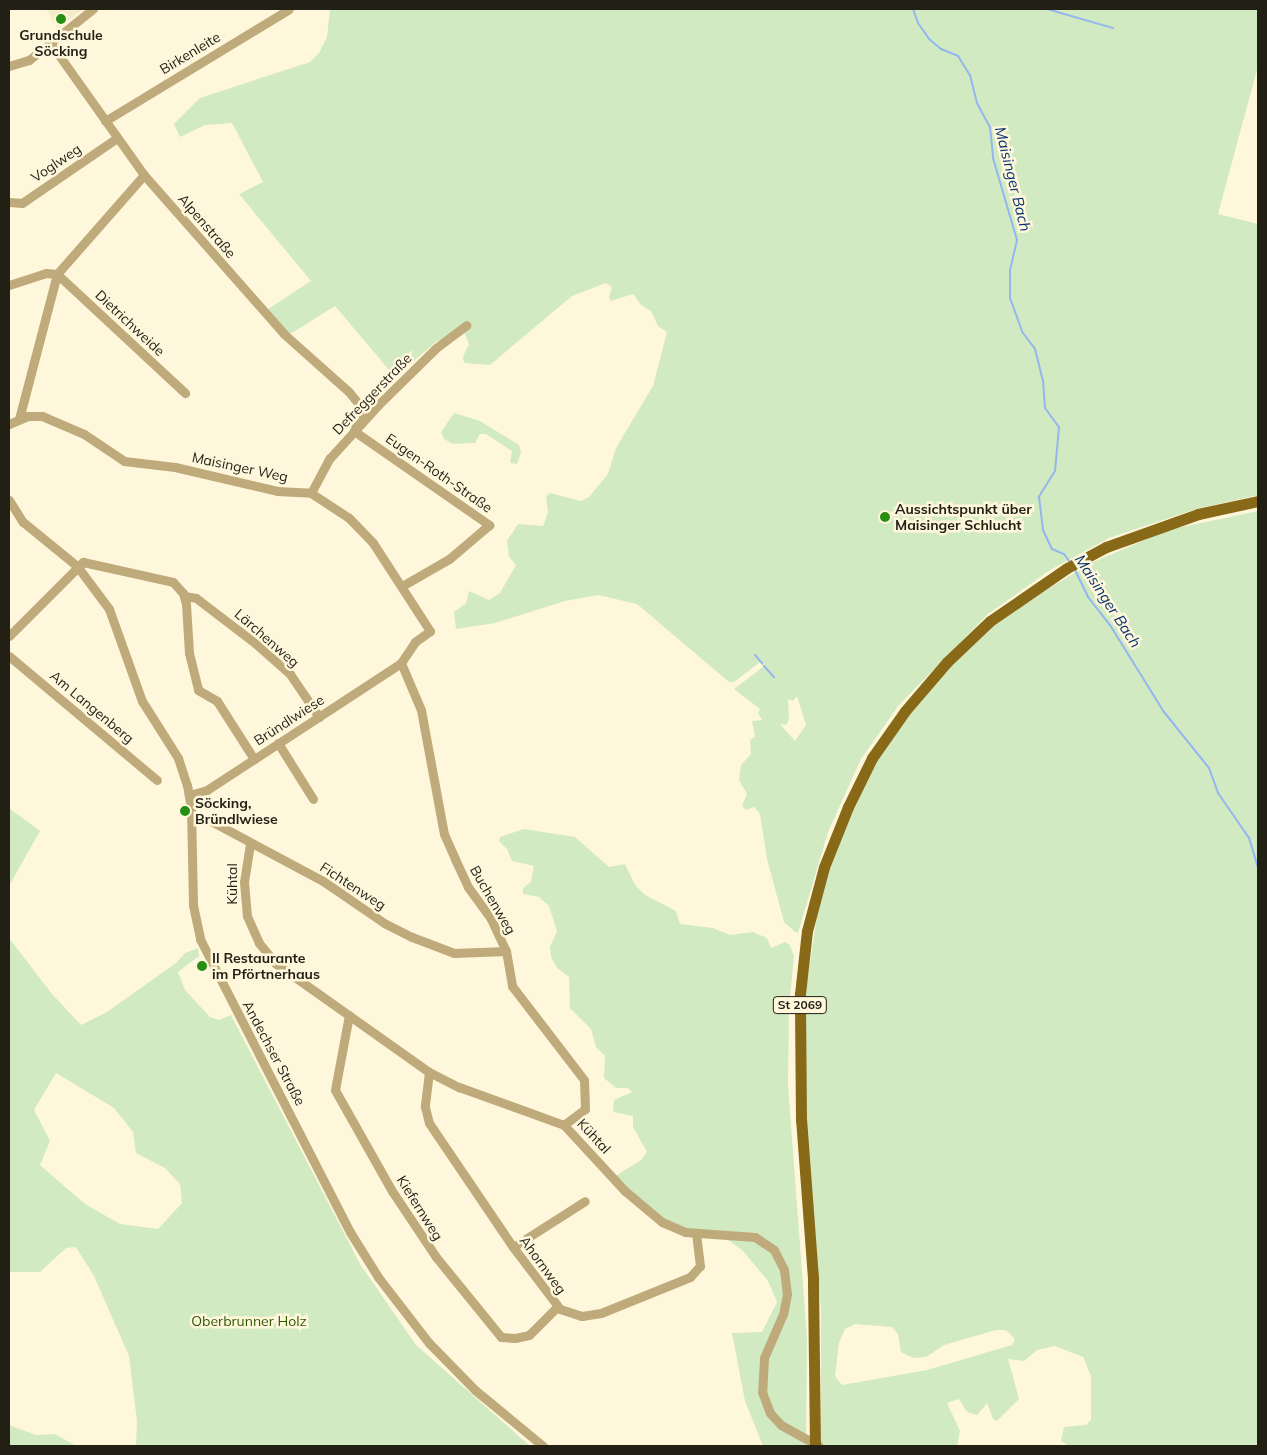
<!DOCTYPE html>
<html>
<head>
<meta charset="utf-8">
<style>
	body { margin:0 }
	#map { position:relative; width:1267px; height:1455px; overflow:hidden; background:#fff7dc; font-family:Mulish,sans-serif }
	div>[style] { position:absolute }
	[style*='--x'] { left:calc(var(--x)*1px); top:calc(var(--y)*1px); width:calc(var(--w)*1px); rotate:calc(var(--a)*1deg) }
	.built>* { inset:0; background:#f5ecc9 }
	.green>* { inset:0; background:#d1eac2 }
	.stream>* { height:2px; margin:-1px; padding:0 1px; transform-origin:1px; border-radius:1px; background:#93b7ee }
	.minor>* { height:9px; margin:-4.5px; padding:0 4.5px; transform-origin:4.5px; border-radius:4.5px; background:#bfaa7b }
	.major>* { height:11px; margin:-5.5px; padding:0 5.5px; transform-origin:5.5px; border-radius:5.5px; background:#886918 }
	.dots>* { width:14px; height:14px; translate:-50% -50%; box-sizing:border-box; border:2px solid #fff7dc; border-radius:50% }
	span { translate:-50% -50%; white-space:nowrap; text-align:center; line-height:1.15; -webkit-text-stroke:5px #fff7dc; paint-order:stroke }
	.shield-label span { padding:1px 4px; background:#fff7dc; border:1px solid; border-radius:4px; -webkit-text-stroke-width:0 }
	.shield-label { font-size:12px; color:#221f15; font-weight:700 }
	.poi-label { font-size:14px; color:#221f15; font-weight:700 }
	.left { translate:0 -50%; text-align:left }
	.street-label { font-size:14px; color:#221f15 }
	.park-label { font-size:14px; color:#2d5800 }
	.water-label { font-size:15px; color:#063372; font-style:italic }
	.frame { position:absolute; inset:0; border:10px solid #221f15; pointer-events:none }
</style>
</head>
<body>
<div id="map">
	<div class="built">
		<div style="clip-path:polygon(46px 9px,83px 9px,58px 29px)"></div>
	</div>
	<div class="green">
		<div style="clip-path:polygon(evenodd,330px 9px,1258px 9px,1258px 66px,1218px 214px,1258px 224px,1258px 495px,1196px 509px,1109px 538px,1050px 570px,987px 615px,899px 705px,861px 759px,828px 832px,798px 933px,795px 932px,784px 922px,767px 859px,760px 814px,754px 807px,746px 810px,742px 806px,747px 794px,739px 780px,741px 765px,751px 754px,750px 740px,755px 737px,752px 721px,762px 720px,758px 713px,760px 709px,734px 689px,763px 667px,760px 662px,734px 682px,729px 682px,637px 604px,598px 595px,565px 601px,495px 623px,456px 629px,454px 612px,466px 603px,469px 591px,489px 600px,500px 593px,516px 565px,509px 557px,507px 541px,518px 524px,543px 526px,548px 512px,546px 497px,550px 493px,581px 501px,589px 497px,608px 474px,616px 448px,653px 386px,667px 332px,658px 326px,651px 311px,641px 305px,633px 294px,611px 301px,609px 297px,612px 287px,606px 283px,572px 296px,490px 365px,464px 363px,463px 357px,469px 344px,463px 330px,443px 343px,437px 341px,395px 377px,335px 306px,290px 334px,268px 309px,311px 281px,239px 194px,263px 182px,232px 123px,205px 125px,180px 137px,174px 124px,200px 98px,310px 62px,319px 53px,327px 37px,330px 9px,797px 696px,806px 725px,795px 741px,780px 724px,786px 725px,789px 720px,788px 699px,793px 701px,797px 696px)"></div>
		<div style="clip-path:polygon(454px 413px,480px 421px,519px 445px,521px 453px,517px 464px,510px 463px,512px 451px,486px 434px,480px 434px,475px 443px,453px 444px,444px 439px,441px 432px)"></div>
		<div style="clip-path:polygon(evenodd,1258px 511px,1258px 1446px,1069px 1446px,1061px 1441px,1064px 1427px,1086px 1425px,1091px 1420px,1091px 1376px,1083px 1357px,1055px 1346px,1037px 1350px,1024px 1361px,1008px 1359px,1019px 1399px,997px 1421px,993px 1419px,987px 1403px,977px 1415px,967px 1412px,959px 1399px,947px 1403px,960px 1431px,957px 1446px,821px 1446px,821px 1310px,805px 1123px,804px 1004px,817px 915px,831px 862px,864px 787px,880px 755px,909px 716px,951px 667px,993px 626px,1033px 598px,1089px 564px,1168px 530px,1258px 511px,855px 1324px,892px 1327px,898px 1334px,901px 1352px,913px 1358px,926px 1357px,944px 1345px,996px 1330px,1006px 1330px,1015px 1339px,1012px 1345px,927px 1370px,842px 1385px,835px 1376px,839px 1343px,845px 1329px,855px 1324px)"></div>
		<div style="clip-path:polygon(9px 808px,40px 831px,9px 886px)"></div>
		<div style="clip-path:polygon(524px 829px,575px 837px,609px 867px,625px 864px,635px 885px,645px 895px,676px 911px,680px 924px,713px 928px,730px 935px,753px 932px,767px 938px,771px 948px,785px 942px,790px 945px,794px 956px,789px 1008px,788px 1085px,807px 1338px,806px 1446px,763px 1446px,745px 1401px,732px 1333px,762px 1332px,777px 1302px,768px 1281px,743px 1251px,719px 1233px,685px 1230px,663px 1220px,614px 1177px,641px 1160px,647px 1152px,633px 1127px,633px 1116px,613px 1112px,614px 1100px,632px 1092px,628px 1088px,616px 1088px,604px 1078px,605px 1056px,596px 1047px,591px 1029px,570px 1008px,569px 977px,557px 968px,551px 957px,550px 947px,557px 931px,549px 906px,539px 897px,523px 894px,523px 888px,531px 882px,534px 866px,512px 861px,507px 849px,499px 841px,500px 837px)"></div>
		<div style="clip-path:polygon(evenodd,9px 938px,52px 994px,81px 1025px,107px 1012px,176px 963px,185px 953px,198px 948px,199px 956px,178px 972px,185px 990px,210px 1017px,219px 1020px,231px 1015px,360px 1264px,416px 1345px,530px 1446px,136px 1446px,137px 1421px,129px 1356px,94px 1276px,76px 1247px,66px 1248px,40px 1272px,9px 1272px,9px 938px,56px 1073px,114px 1108px,133px 1132px,136px 1153px,165px 1168px,180px 1184px,182px 1203px,158px 1229px,120px 1224px,85px 1204px,40px 1165px,50px 1141px,34px 1110px,56px 1073px)"></div>
		<div style="clip-path:polygon(9px 1425px,36px 1435px,55px 1434px,76px 1446px,9px 1446px)"></div>
	</div>
	<div class="stream">
		<div style="--x:913;--y:9;--w:15;--a:70"></div>
		<div style="--x:918;--y:23;--w:19;--a:55"></div>
		<div style="--x:929;--y:39;--w:16;--a:40"></div>
		<div style="--x:941;--y:49;--w:18;--a:22"></div>
		<div style="--x:958;--y:56;--w:22;--a:58"></div>
		<div style="--x:970;--y:75;--w:29;--a:76"></div>
		<div style="--x:977;--y:103;--w:27;--a:62"></div>
		<div style="--x:990;--y:127;--w:31;--a:84"></div>
		<div style="--x:993;--y:158;--w:85;--a:73.7"></div>
		<div style="--x:1017;--y:240;--w:32;--a:103"></div>
		<div style="--x:1010;--y:271;--w:27;--a:90"></div>
		<div style="--x:1010;--y:298;--w:37;--a:70"></div>
		<div style="--x:1023;--y:333;--w:20;--a:53"></div>
		<div style="--x:1035;--y:349;--w:32;--a:76"></div>
		<div style="--x:1043;--y:380;--w:28;--a:86"></div>
		<div style="--x:1045;--y:408;--w:24;--a:54"></div>
		<div style="--x:1059;--y:427;--w:44;--a:95.2"></div>
		<div style="--x:1055;--y:471;--w:31;--a:122"></div>
		<div style="--x:1039;--y:497;--w:33;--a:83"></div>
		<div style="--x:1043;--y:530;--w:21;--a:65"></div>
		<div style="--x:1052;--y:549;--w:13;--a:23"></div>
		<div style="--x:1064;--y:554;--w:9;--a:54"></div>
		<div style="--x:1047;--y:9;--w:69;--a:16.1"></div>
		<div style="--x:1075;--y:570;--w:30;--a:64"></div>
		<div style="--x:1088;--y:597;--w:36;--a:52"></div>
		<div style="--x:1110;--y:625;--w:102;--a:58.2"></div>
		<div style="--x:1164;--y:712;--w:72;--a:51.2"></div>
		<div style="--x:1209;--y:768;--w:27;--a:70"></div>
		<div style="--x:1218;--y:793;--w:55;--a:55.4"></div>
		<div style="--x:1249;--y:838;--w:31;--a:73"></div>
		<div style="--x:755;--y:655;--w:11;--a:49"></div>
		<div style="--x:764;--y:666;--w:15;--a:48"></div>
	</div>
	<div class="minor">
		<div style="--x:51;--y:44;--w:161;--a:54.6"></div>
		<div style="--x:144;--y:175;--w:212;--a:48.6"></div>
		<div style="--x:284;--y:334;--w:87;--a:41.7"></div>
		<div style="--x:349;--y:392;--w:21;--a:51"></div>
		<div style="--x:362;--y:408;--w:24;--a:109"></div>
		<div style="--x:354;--y:431;--w:165;--a:34.8"></div>
		<div style="--x:489;--y:525;--w:52;--a:139.6"></div>
		<div style="--x:449;--y:559;--w:54;--a:150.1"></div>
		<div style="--x:9;--y:66;--w:21;--a:-17"></div>
		<div style="--x:29;--y:60;--w:82;--a:-38.6"></div>
		<div style="--x:105;--y:121;--w:215;--a:-31.3"></div>
		<div style="--x:9;--y:202;--w:13;--a:4"></div>
		<div style="--x:22;--y:203;--w:115;--a:-34.4"></div>
		<div style="--x:9;--y:285;--w:39;--a:-18"></div>
		<div style="--x:46;--y:273;--w:11;--a:5"></div>
		<div style="--x:57;--y:274;--w:175;--a:42.9"></div>
		<div style="--x:19;--y:419;--w:150;--a:-75.3"></div>
		<div style="--x:57;--y:274;--w:132;--a:-48.7"></div>
		<div style="--x:9;--y:424;--w:21;--a:-23"></div>
		<div style="--x:28;--y:416;--w:14;--a:0"></div>
		<div style="--x:42;--y:416;--w:46;--a:23.2"></div>
		<div style="--x:84;--y:434;--w:48;--a:34"></div>
		<div style="--x:124;--y:461;--w:51;--a:6.7"></div>
		<div style="--x:175;--y:467;--w:105;--a:13.2"></div>
		<div style="--x:277;--y:491;--w:34;--a:3"></div>
		<div style="--x:311;--y:493;--w:45;--a:33.3"></div>
		<div style="--x:349;--y:518;--w:35;--a:46"></div>
		<div style="--x:373;--y:543;--w:105;--a:57.1"></div>
		<div style="--x:430;--y:631;--w:19;--a:144"></div>
		<div style="--x:415;--y:642;--w:25;--a:124"></div>
		<div style="--x:401;--y:663;--w:232;--a:146.8"></div>
		<div style="--x:207;--y:790;--w:19;--a:164"></div>
		<div style="--x:311;--y:493;--w:40;--a:-62"></div>
		<div style="--x:330;--y:458;--w:72;--a:-47.8"></div>
		<div style="--x:378;--y:405;--w:81;--a:-44.5"></div>
		<div style="--x:436;--y:348;--w:38;--a:-37"></div>
		<div style="--x:9;--y:500;--w:26;--a:58"></div>
		<div style="--x:23;--y:522;--w:70;--a:39.2"></div>
		<div style="--x:77;--y:566;--w:54;--a:53.3"></div>
		<div style="--x:109;--y:609;--w:98;--a:70.3"></div>
		<div style="--x:142;--y:701;--w:67;--a:57.7"></div>
		<div style="--x:178;--y:758;--w:28;--a:72"></div>
		<div style="--x:187;--y:785;--w:23;--a:80"></div>
		<div style="--x:191;--y:808;--w:97;--a:88.8"></div>
		<div style="--x:193;--y:905;--w:35;--a:78"></div>
		<div style="--x:200;--y:939;--w:329;--a:62.9"></div>
		<div style="--x:350;--y:1232;--w:53;--a:58.1"></div>
		<div style="--x:378;--y:1277;--w:83;--a:52.3"></div>
		<div style="--x:429;--y:1343;--w:66;--a:45.6"></div>
		<div style="--x:475;--y:1390;--w:88;--a:39.5"></div>
		<div style="--x:184;--y:596;--w:12;--a:9"></div>
		<div style="--x:196;--y:598;--w:74;--a:37.3"></div>
		<div style="--x:255;--y:643;--w:47;--a:41.5"></div>
		<div style="--x:290;--y:674;--w:52;--a:56"></div>
		<div style="--x:9;--y:636;--w:105;--a:-45"></div>
		<div style="--x:83;--y:562;--w:92;--a:12.5"></div>
		<div style="--x:173;--y:582;--w:15;--a:48"></div>
		<div style="--x:183;--y:593;--w:11;--a:75"></div>
		<div style="--x:186;--y:604;--w:49;--a:86.5"></div>
		<div style="--x:189;--y:653;--w:38;--a:76"></div>
		<div style="--x:198;--y:690;--w:22;--a:30"></div>
		<div style="--x:217;--y:701;--w:69;--a:57.5"></div>
		<div style="--x:9;--y:656;--w:193;--a:40"></div>
		<div style="--x:401;--y:663;--w:51;--a:66.9"></div>
		<div style="--x:421;--y:710;--w:126;--a:79.5"></div>
		<div style="--x:444;--y:834;--w:27;--a:66"></div>
		<div style="--x:455;--y:859;--w:31;--a:65"></div>
		<div style="--x:468;--y:887;--w:39;--a:54"></div>
		<div style="--x:491;--y:919;--w:35;--a:65"></div>
		<div style="--x:506;--y:951;--w:36;--a:80"></div>
		<div style="--x:512;--y:986;--w:118;--a:52.5"></div>
		<div style="--x:584;--y:1080;--w:29;--a:88"></div>
		<div style="--x:585;--y:1109;--w:26;--a:143"></div>
		<div style="--x:278;--y:743;--w:66;--a:58"></div>
		<div style="--x:191;--y:816;--w:21;--a:14"></div>
		<div style="--x:211;--y:821;--w:127;--a:28.2"></div>
		<div style="--x:323;--y:881;--w:74;--a:34.5"></div>
		<div style="--x:384;--y:923;--w:31;--a:27"></div>
		<div style="--x:412;--y:937;--w:45;--a:20.9"></div>
		<div style="--x:454;--y:953;--w:52;--a:-2.2"></div>
		<div style="--x:250;--y:844;--w:38;--a:99"></div>
		<div style="--x:244;--y:882;--w:34;--a:85"></div>
		<div style="--x:247;--y:916;--w:30;--a:66"></div>
		<div style="--x:259;--y:943;--w:26;--a:51"></div>
		<div style="--x:275;--y:963;--w:189;--a:35.3"></div>
		<div style="--x:429;--y:1072;--w:34;--a:27"></div>
		<div style="--x:459;--y:1087;--w:112;--a:19.9"></div>
		<div style="--x:564;--y:1125;--w:90;--a:47.3"></div>
		<div style="--x:625;--y:1191;--w:48;--a:40"></div>
		<div style="--x:662;--y:1222;--w:25;--a:23"></div>
		<div style="--x:685;--y:1232;--w:70;--a:4.1"></div>
		<div style="--x:755;--y:1237;--w:23;--a:34"></div>
		<div style="--x:774;--y:1250;--w:22;--a:63"></div>
		<div style="--x:784;--y:1270;--w:24;--a:83"></div>
		<div style="--x:787;--y:1294;--w:20;--a:101"></div>
		<div style="--x:783;--y:1314;--w:48;--a:113.4"></div>
		<div style="--x:764;--y:1358;--w:34;--a:93"></div>
		<div style="--x:762;--y:1392;--w:22;--a:69"></div>
		<div style="--x:770;--y:1413;--w:16;--a:47"></div>
		<div style="--x:781;--y:1425;--w:43;--a:28.9"></div>
		<div style="--x:349;--y:1015;--w:76;--a:100.6"></div>
		<div style="--x:335;--y:1090;--w:116;--a:60.6"></div>
		<div style="--x:392;--y:1191;--w:79;--a:56.3"></div>
		<div style="--x:436;--y:1257;--w:103;--a:50.9"></div>
		<div style="--x:501;--y:1337;--w:14;--a:4"></div>
		<div style="--x:515;--y:1338;--w:14;--a:-12"></div>
		<div style="--x:529;--y:1335;--w:40;--a:-45"></div>
		<div style="--x:429;--y:1072;--w:35;--a:97"></div>
		<div style="--x:425;--y:1107;--w:16;--a:76"></div>
		<div style="--x:429;--y:1123;--w:150;--a:55.9"></div>
		<div style="--x:513;--y:1247;--w:78;--a:52.8"></div>
		<div style="--x:560;--y:1309;--w:23;--a:18"></div>
		<div style="--x:582;--y:1316;--w:19;--a:-9"></div>
		<div style="--x:601;--y:1313;--w:96;--a:-22"></div>
		<div style="--x:690;--y:1277;--w:15;--a:-48"></div>
		<div style="--x:700;--y:1266;--w:33;--a:-97"></div>
		<div style="--x:513;--y:1247;--w:85;--a:-32.6"></div>
	</div>
	<div class="major">
		<div style="--x:815;--y:1446;--w:168;--a:-90.7"></div>
		<div style="--x:813;--y:1278;--w:158;--a:-94.3"></div>
		<div style="--x:801;--y:1120;--w:126;--a:-90.5"></div>
		<div style="--x:800;--y:994;--w:63;--a:-83.7"></div>
		<div style="--x:807;--y:931;--w:66;--a:-75.1"></div>
		<div style="--x:824;--y:867;--w:65;--a:-68.2"></div>
		<div style="--x:848;--y:807;--w:55;--a:-63.9"></div>
		<div style="--x:872;--y:758;--w:57;--a:-54.9"></div>
		<div style="--x:905;--y:711;--w:65;--a:-49.4"></div>
		<div style="--x:947;--y:662;--w:59;--a:-43.6"></div>
		<div style="--x:990;--y:621;--w:93;--a:-34.5"></div>
		<div style="--x:1067;--y:568;--w:44;--a:-28.3"></div>
		<div style="--x:1106;--y:547;--w:98;--a:-19.7"></div>
		<div style="--x:1198;--y:514;--w:61;--a:-12.2"></div>
	</div>
	<div class="dots">
		<div style="left:61px;top:19px;background:#268f12"></div>
		<div style="left:885px;top:517px;background:#268f12"></div>
		<div style="left:185px;top:811px;background:#268f12"></div>
		<div style="left:202px;top:966px;background:#268f12"></div>
	</div>
	<div class="shield-label">
		<span style="left:800px;top:1005px">St 2069</span>
	</div>
	<div class="poi-label">
		<span style="left:61px;top:43px">Grundschule<br>Söcking</span>
		<span class="left" style="left:895px;top:517px">Aussichtspunkt über<br>Maisinger Schlucht</span>
		<span class="left" style="left:195px;top:811px">Söcking,<br>Bründlwiese</span>
		<span class="left" style="left:212px;top:966px">Il Restaurante<br>im Pförtnerhaus</span>
	</div>
	<div class="street-label">
		<span style="left:190px;top:53px;rotate:-31deg">Birkenleite</span>
		<span style="left:56px;top:163px;rotate:-34deg">Voglweg</span>
		<span style="left:207px;top:226px;rotate:49deg">Alpenstraße</span>
		<span style="left:130px;top:323px;rotate:43deg">Dietrichweide</span>
		<span style="left:372px;top:394px;rotate:-46deg">Defreggerstraße</span>
		<span style="left:240px;top:467px;rotate:12deg">Maisinger Weg</span>
		<span style="left:439px;top:473px;rotate:35deg">Eugen-Roth-Straße</span>
		<span style="left:267px;top:638px;rotate:41deg">Lärchenweg</span>
		<span style="left:92px;top:707px;rotate:40deg">Am Langenberg</span>
		<span style="left:289px;top:720px;rotate:-33deg">Bründlwiese</span>
		<span style="left:232px;top:884px;rotate:-90deg">Kühtal</span>
		<span style="left:353px;top:886px;rotate:33deg">Fichtenweg</span>
		<span style="left:493px;top:900px;rotate:60deg">Buchenweg</span>
		<span style="left:274px;top:1053px;rotate:62deg">Andechser Straße</span>
		<span style="left:594px;top:1136px;rotate:47deg">Kühtal</span>
		<span style="left:420px;top:1208px;rotate:58deg">Kiefernweg</span>
		<span style="left:543px;top:1265px;rotate:54deg">Ahornweg</span>
	</div>
	<div class="park-label">
		<span style="left:249px;top:1321px">Oberbrunner Holz</span>
	</div>
	<div class="water-label">
		<span style="left:1013px;top:179px;rotate:76deg">Maisinger Bach</span>
		<span style="left:1108px;top:601px;rotate:57deg">Maisinger Bach</span>
	</div>
	<div class="frame"></div>
</div>
</body>
</html>
